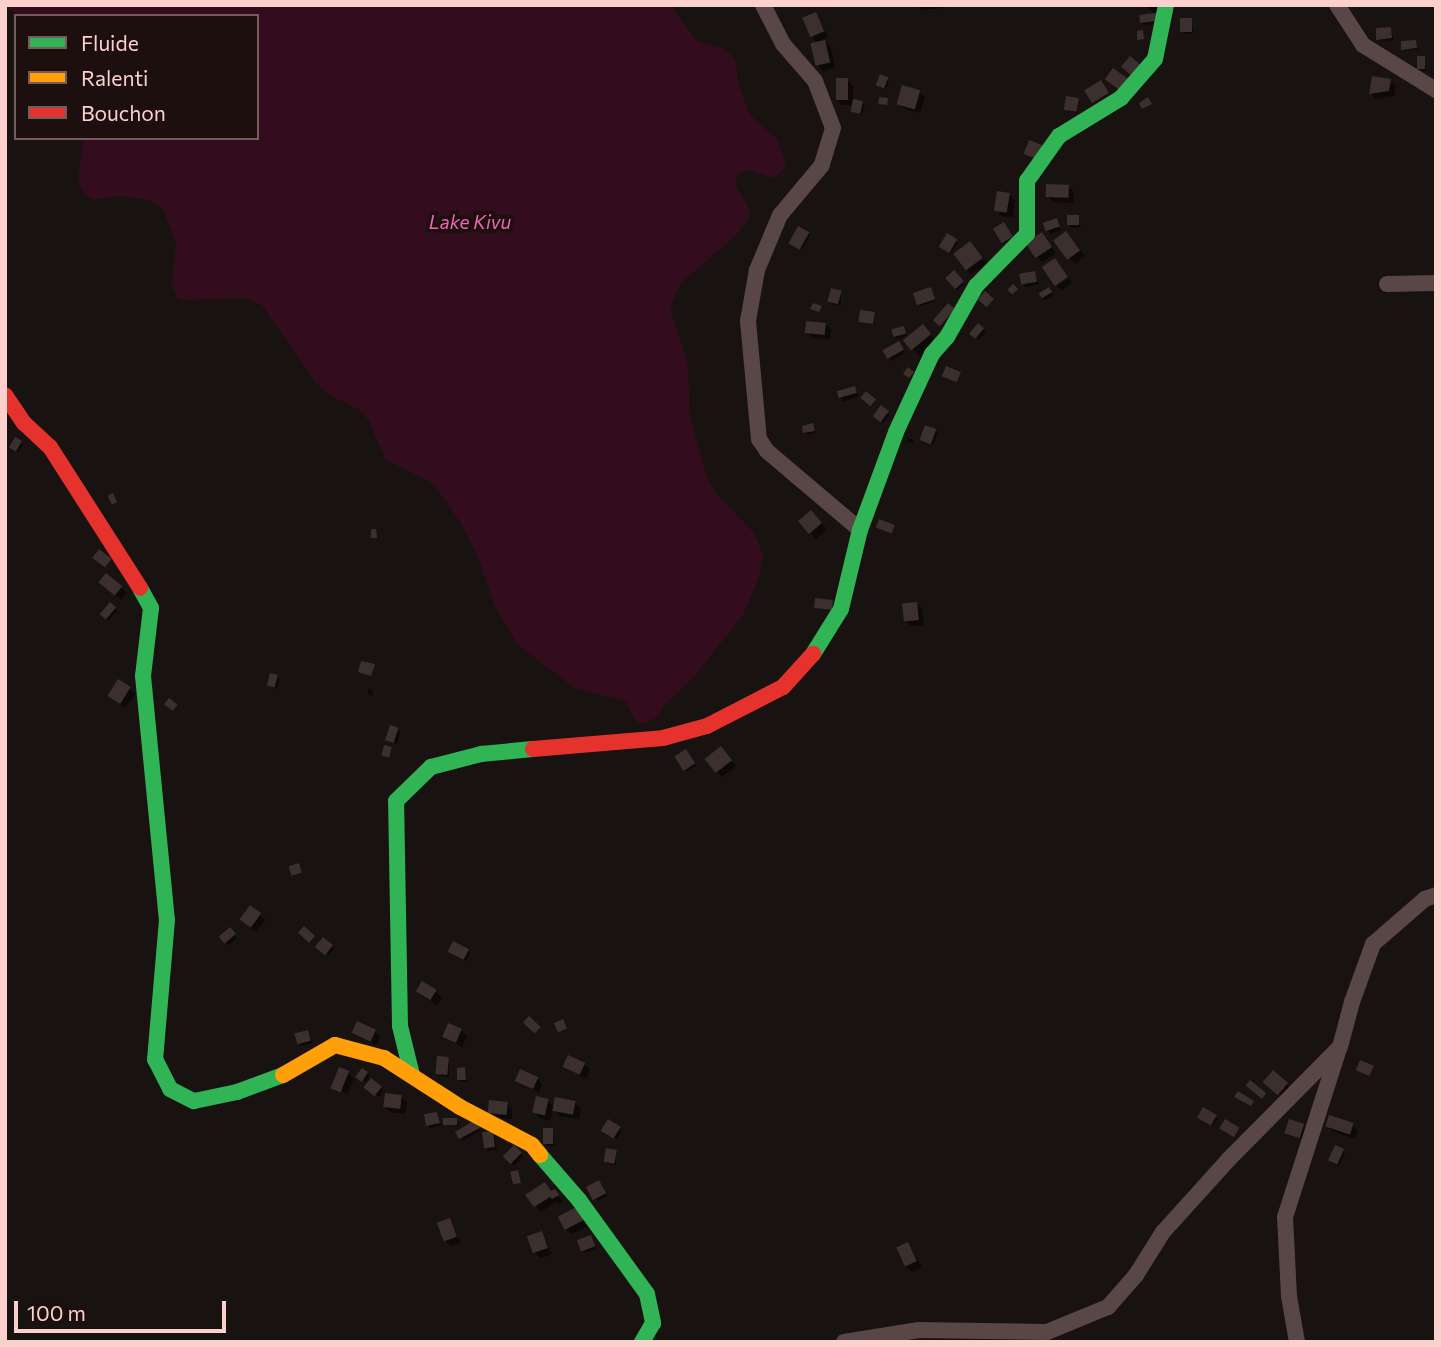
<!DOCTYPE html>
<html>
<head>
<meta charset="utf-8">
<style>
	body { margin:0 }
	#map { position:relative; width:1441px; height:1347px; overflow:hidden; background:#181210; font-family:Commissioner,sans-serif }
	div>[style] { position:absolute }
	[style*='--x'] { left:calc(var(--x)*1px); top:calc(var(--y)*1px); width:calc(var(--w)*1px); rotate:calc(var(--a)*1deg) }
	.water>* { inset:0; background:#330d1d }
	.shadow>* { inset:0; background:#0007; transform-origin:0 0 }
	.building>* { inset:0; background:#3b302e; transform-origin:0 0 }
	.street>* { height:16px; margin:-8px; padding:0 8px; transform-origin:8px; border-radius:8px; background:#594646 }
	.fast>* { height:16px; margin:-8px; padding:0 8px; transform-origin:8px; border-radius:8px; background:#30b455 }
	.slow>* { height:16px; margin:-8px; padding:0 8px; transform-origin:8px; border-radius:8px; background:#ff9f0a }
	.jam>* { height:16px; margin:-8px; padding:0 8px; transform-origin:8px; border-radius:8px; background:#e5322d }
	span { translate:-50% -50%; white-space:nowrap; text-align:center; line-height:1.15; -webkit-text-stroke:7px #1c0f0d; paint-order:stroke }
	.water-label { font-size:19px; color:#f264b7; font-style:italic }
	.frame { position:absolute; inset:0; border:7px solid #fbd0cd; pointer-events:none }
	.legend { position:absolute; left:14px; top:14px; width:245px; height:126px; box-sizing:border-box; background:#1c0f0d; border:2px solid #755c5a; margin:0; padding:9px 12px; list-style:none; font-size:21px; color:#fbd0cd }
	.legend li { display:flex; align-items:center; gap:14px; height:35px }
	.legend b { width:35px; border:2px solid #755c5a }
	.scale { position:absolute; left:14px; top:1301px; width:212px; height:32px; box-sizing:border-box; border:4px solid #fbd0cd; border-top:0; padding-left:9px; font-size:21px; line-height:24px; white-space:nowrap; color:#fbd0cd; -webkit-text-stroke:5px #1c0f0d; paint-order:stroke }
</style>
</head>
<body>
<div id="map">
	<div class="water">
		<div style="clip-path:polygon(5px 5px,670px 5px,697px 41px,722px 48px,730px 54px,736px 62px,738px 82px,750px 115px,777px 139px,786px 163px,781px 173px,772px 178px,749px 170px,740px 172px,736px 178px,737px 188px,749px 208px,749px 218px,737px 234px,680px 284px,670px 308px,688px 365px,690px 416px,707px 477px,714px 491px,754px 533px,763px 555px,759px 577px,743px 615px,693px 678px,664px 705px,658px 717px,642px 724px,635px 720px,625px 701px,576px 689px,518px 645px,495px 607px,478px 557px,463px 527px,446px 501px,429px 481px,386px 460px,369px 421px,360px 410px,328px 394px,316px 383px,262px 305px,245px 298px,185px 300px,177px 298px,172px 285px,176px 243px,163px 209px,148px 200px,120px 196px,92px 200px,84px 194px,78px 180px,84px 138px,257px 138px,257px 16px,22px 16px,5px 8px)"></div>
	</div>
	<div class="shadow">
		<div style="clip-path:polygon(917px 5px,965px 5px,922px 10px)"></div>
		<div style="clip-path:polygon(1146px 5px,1168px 5px,1167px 14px,1153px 13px,1158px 18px,1158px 23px,1144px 25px,1141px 23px,1155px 15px)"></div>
		<div style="clip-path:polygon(816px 14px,828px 37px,817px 42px,811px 36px)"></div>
		<div style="clip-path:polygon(1191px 20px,1194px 33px,1184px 34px,1182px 31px)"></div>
		<div style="clip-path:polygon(1391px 29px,1394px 40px,1380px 41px,1378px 39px)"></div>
		<div style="clip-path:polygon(825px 42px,831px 48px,835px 68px,823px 71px,817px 65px)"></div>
		<div style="clip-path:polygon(1416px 42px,1418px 50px,1403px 49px)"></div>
		<div style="clip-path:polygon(1424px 57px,1426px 71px,1420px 70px,1418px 68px)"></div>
		<div style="clip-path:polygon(887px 79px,889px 81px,886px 89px,877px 85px)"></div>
		<div style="clip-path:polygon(847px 80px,853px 86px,853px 101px,865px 105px,862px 115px,852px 111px,853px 105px,843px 105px,837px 100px)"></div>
		<div style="clip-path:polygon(1390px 80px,1396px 86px,1394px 96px,1376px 99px,1371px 93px)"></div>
		<div style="clip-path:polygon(919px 91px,925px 97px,920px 113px,905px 109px,899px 104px)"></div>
		<div style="clip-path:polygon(1078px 100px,1078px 113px,1066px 109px)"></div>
		<div style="clip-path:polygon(1068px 187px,1074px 192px,1073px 203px,1053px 202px,1047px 196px)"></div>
		<div style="clip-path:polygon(1009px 194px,1015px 200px,1013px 217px,1002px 216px,997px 210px)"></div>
		<div style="clip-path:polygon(1078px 217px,1081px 227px,1072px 228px,1069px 225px)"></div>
		<div style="clip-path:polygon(1056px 220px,1061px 230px,1051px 234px,1048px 231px)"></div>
		<div style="clip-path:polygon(808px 233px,810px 235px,802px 250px,794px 246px)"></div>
		<div style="clip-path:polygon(1042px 234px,1056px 253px,1042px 262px,1036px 256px)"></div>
		<div style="clip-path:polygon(1071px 239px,1085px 256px,1075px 264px,1056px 241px)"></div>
		<div style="clip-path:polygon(955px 241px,958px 243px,950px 253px,943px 248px)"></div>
		<div style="left:984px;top:259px;width:6px;height:20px;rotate:59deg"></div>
		<div style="left:954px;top:272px;width:16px;height:10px;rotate:50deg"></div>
		<div style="clip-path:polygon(1034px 273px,1039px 284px,1026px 287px,1024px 285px)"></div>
		<div style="clip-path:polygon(1069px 278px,1072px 283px,1061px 290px,1057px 286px)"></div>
		<div style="clip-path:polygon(1051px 291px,1053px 295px,1046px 300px,1043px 298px)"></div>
		<div style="clip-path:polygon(841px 292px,841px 305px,832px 304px,830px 301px)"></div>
		<div style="clip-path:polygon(932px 292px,936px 301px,921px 306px,919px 304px)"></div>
		<div style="clip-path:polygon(874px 314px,875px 325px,860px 321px)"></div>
		<div style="clip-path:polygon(826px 324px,831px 330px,830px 339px,812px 338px,807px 332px)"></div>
		<div style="left:923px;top:327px;width:18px;height:23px;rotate:45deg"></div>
		<div style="clip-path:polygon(904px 328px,907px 336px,896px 339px,894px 336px)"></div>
		<div style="clip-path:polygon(983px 329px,986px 331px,979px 340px,972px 335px)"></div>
		<div style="clip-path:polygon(901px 346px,905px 353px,892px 361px,885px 352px)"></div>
		<div style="clip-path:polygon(854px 388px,859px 396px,843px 402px,839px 394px)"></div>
		<div style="left:881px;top:407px;width:12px;height:10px;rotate:42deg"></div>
		<div style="clip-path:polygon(813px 425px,816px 433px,807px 435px,805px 433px)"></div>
		<div style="clip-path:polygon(935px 430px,938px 433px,933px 445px,921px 440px)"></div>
		<div style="clip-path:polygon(907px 437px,913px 440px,913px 444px,907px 441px)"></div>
		<div style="clip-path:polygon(21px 442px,23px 445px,18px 452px,13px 449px)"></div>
		<div style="clip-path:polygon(816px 517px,827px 529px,816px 539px,800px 521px)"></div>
		<div style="clip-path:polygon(107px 576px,127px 593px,121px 600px,107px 588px)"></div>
		<div style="left:110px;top:604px;width:10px;height:13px;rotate:45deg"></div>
		<div style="clip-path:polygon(917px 604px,922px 609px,924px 625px,911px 626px,905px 620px)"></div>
		<div style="clip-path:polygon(271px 675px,280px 679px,277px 689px,269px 685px)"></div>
		<div style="left:119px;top:681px;width:21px;height:18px;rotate:37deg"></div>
		<div style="clip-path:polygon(368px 688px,373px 691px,373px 696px,368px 694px)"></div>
		<div style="clip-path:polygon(398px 730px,400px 732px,397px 744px,390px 742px,387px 739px)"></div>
		<div style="clip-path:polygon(688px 753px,696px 765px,686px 771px,684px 769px)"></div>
		<div style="clip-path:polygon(726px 754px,736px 766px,722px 777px,717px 772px)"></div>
		<div style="clip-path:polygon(259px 914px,265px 920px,256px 932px,247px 925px)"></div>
		<div style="left:229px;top:930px;width:11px;height:11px;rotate:45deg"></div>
		<div style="left:323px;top:940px;width:14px;height:9px;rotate:36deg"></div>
		<div style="clip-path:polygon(468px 951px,470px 953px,466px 961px,450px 952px)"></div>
		<div style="left:423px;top:983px;width:24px;height:10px;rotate:36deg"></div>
		<div style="clip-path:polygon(461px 1030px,467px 1036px,462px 1047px,444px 1036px)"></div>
		<div style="clip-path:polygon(375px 1031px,380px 1037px,376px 1046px,353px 1033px)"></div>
		<div style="clip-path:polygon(308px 1032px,313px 1043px,302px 1046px,299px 1044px)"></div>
		<div style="clip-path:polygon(449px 1059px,449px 1077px,440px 1076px,438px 1073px)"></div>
		<div style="clip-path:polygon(584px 1064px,590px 1070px,586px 1079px,564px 1066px)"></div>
		<div style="clip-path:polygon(465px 1069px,467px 1082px,461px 1082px,459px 1080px)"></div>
		<div style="clip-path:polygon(362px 1070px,370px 1076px,365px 1082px,360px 1079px)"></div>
		<div style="clip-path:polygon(348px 1073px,354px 1079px,347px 1094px,336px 1089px,336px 1092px,332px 1088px)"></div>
		<div style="left:1273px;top:1073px;width:25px;height:12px;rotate:42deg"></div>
		<div style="clip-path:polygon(537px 1078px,542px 1084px,539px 1093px,517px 1081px)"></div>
		<div style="clip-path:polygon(381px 1088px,383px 1090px,379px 1097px,369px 1090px)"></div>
		<div style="clip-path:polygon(401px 1097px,407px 1102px,405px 1114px,390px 1112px,385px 1107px)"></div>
		<div style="clip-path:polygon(548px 1101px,555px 1108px,575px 1103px,581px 1109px,579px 1119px,560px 1116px,553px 1109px,550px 1121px,540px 1118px,534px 1112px)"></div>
		<div style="clip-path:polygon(507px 1103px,512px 1109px,512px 1119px,496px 1118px,490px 1112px)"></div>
		<div style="clip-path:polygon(437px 1113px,441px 1125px,430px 1128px,428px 1125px)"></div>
		<div style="clip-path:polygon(1215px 1117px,1218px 1119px,1213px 1126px,1202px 1119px)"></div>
		<div style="clip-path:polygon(457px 1120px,459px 1126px,445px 1124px)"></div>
		<div style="clip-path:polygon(475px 1122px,481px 1130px,463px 1141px,457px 1132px)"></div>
		<div style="clip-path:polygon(1327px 1125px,1353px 1125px,1358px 1131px,1355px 1139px,1333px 1131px)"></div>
		<div style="clip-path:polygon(1303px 1126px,1306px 1128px,1302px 1139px,1287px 1132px)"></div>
		<div style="clip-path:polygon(620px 1128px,622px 1130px,617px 1139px,605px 1133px)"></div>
		<div style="clip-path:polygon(552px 1130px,555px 1146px,547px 1146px,545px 1143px)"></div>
		<div style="clip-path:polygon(494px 1135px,497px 1149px,489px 1151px,487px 1148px)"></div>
		<div style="left:514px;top:1147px;width:13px;height:13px;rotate:45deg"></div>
		<div style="clip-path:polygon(1343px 1151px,1345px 1153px,1339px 1166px,1331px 1162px)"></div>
		<div style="clip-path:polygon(616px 1152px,616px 1165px,607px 1163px,605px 1161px)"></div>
		<div style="clip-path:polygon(545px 1184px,563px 1201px,559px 1204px,557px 1201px,541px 1212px,535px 1206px)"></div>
		<div style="clip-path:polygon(601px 1184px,607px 1196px,598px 1201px,595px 1199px)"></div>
		<div style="clip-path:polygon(578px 1208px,589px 1225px,572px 1234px,566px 1229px)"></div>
		<div style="clip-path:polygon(449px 1220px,461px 1242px,451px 1246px,445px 1241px)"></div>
		<div style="clip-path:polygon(541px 1233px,552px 1254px,540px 1258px,535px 1252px)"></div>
		<div style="clip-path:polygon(591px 1237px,596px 1249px,585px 1252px,583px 1250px)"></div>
		<div style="clip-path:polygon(908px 1244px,922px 1267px,912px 1272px,906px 1266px)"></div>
	</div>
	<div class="building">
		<div style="left:816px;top:12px;width:21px;height:15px;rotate:67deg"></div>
		<div style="left:1156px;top:13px;width:8px;height:17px;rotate:83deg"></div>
		<div style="left:1180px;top:18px;width:12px;height:14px"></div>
		<div style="clip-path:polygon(1391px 27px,1392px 38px,1376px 40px,1376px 28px)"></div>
		<div style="clip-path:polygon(1143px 30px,1144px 39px,1137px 40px,1137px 31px)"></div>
		<div style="left:825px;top:40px;width:23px;height:15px;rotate:77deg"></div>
		<div style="clip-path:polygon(1416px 40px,1417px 48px,1401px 50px,1401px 41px)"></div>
		<div style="left:1130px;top:56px;width:17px;height:14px;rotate:40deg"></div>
		<div style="left:1417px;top:56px;width:8px;height:13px"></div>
		<div style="left:1113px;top:68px;width:19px;height:14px;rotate:36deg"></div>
		<div style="left:880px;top:74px;width:9px;height:12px;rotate:21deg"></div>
		<div style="clip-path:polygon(1372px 76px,1391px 79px,1389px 91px,1369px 94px)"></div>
		<div style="left:836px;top:78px;width:12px;height:22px"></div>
		<div style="left:1101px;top:80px;width:15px;height:20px;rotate:58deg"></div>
		<div style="left:902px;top:85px;width:19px;height:20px;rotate:16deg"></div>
		<div style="left:1066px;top:96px;width:13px;height:14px;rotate:9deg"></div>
		<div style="left:879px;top:97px;width:9px;height:7px;rotate:6deg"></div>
		<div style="clip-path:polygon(1148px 97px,1152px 104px,1142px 109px,1139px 103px)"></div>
		<div style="left:853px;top:99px;width:10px;height:13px;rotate:11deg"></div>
		<div style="left:1029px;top:140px;width:14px;height:15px;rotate:21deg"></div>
		<div style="left:1046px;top:184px;width:23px;height:13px;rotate:2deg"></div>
		<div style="left:997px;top:191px;width:13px;height:20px;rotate:9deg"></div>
		<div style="left:1079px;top:215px;width:10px;height:12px;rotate:90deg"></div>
		<div style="left:1057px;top:218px;width:9px;height:15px;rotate:72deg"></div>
		<div style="left:1004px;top:222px;width:17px;height:13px;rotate:59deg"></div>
		<div style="left:798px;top:226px;width:13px;height:20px;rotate:29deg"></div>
		<div style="left:1066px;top:231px;width:24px;height:16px;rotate:54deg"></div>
		<div style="left:1042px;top:232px;width:18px;height:20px;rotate:56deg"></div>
		<div style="left:947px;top:233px;width:12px;height:16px;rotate:31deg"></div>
		<div style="left:970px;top:241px;width:21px;height:21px;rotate:53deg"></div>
		<div style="left:1055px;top:258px;width:23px;height:16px;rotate:56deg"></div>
		<div style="left:954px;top:270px;width:15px;height:12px;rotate:48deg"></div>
		<div style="left:1035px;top:271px;width:11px;height:16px;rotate:80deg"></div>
		<div style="left:1013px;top:284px;width:7px;height:8px;rotate:45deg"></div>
		<div style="left:931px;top:287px;width:13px;height:19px;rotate:72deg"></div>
		<div style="left:1049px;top:287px;width:6px;height:12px;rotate:59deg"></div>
		<div style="left:831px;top:288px;width:11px;height:14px;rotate:15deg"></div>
		<div style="left:985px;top:291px;width:12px;height:11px;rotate:42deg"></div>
		<div style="clip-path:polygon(813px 303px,822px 306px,819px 312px,810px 309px)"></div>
		<div style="left:948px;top:303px;width:9px;height:23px;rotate:41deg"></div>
		<div style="left:860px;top:310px;width:15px;height:12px;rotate:8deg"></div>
		<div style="left:806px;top:321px;width:20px;height:12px;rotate:6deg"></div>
		<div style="left:978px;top:323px;width:8px;height:14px;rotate:40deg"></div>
		<div style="left:923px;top:324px;width:13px;height:26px;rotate:51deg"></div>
		<div style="left:904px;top:326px;width:8px;height:13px;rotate:76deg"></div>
		<div style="left:899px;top:341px;width:10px;height:19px;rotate:61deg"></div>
		<div style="left:946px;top:366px;width:16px;height:11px;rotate:22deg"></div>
		<div style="clip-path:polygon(908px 367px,914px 372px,909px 378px,903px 374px)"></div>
		<div style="left:855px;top:386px;width:7px;height:19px;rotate:74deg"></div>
		<div style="left:866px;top:391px;width:13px;height:9px;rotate:39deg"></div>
		<div style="left:881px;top:405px;width:10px;height:14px;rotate:37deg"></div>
		<div style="clip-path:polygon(813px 423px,815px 431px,803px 433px,802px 426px)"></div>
		<div style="left:925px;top:425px;width:12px;height:16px;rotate:20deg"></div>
		<div style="left:15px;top:437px;width:8px;height:12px;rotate:30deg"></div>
		<div style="left:113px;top:493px;width:10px;height:6px;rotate:66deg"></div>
		<div style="left:811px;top:510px;width:17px;height:17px;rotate:50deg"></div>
		<div style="left:879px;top:519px;width:17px;height:9px;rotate:21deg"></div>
		<div style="clip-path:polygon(371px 529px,376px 529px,377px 538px,371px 538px)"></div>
		<div style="left:99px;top:549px;width:16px;height:11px;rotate:38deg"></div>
		<div style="left:106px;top:573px;width:21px;height:12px;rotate:39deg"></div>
		<div style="left:815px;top:598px;width:18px;height:10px;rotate:6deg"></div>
		<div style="left:110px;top:602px;width:8px;height:16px;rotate:40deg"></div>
		<div style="left:917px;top:602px;width:18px;height:15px;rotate:84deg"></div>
		<div style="clip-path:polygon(361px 661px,375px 664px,371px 676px,358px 672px)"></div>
		<div style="left:270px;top:673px;width:8px;height:13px;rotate:14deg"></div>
		<div style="left:118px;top:679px;width:15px;height:20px;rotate:32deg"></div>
		<div style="left:169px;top:698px;width:11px;height:8px;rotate:38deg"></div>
		<div style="left:390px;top:725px;width:9px;height:16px;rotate:18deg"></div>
		<div style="left:384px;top:745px;width:8px;height:11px;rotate:14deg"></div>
		<div style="left:721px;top:746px;width:18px;height:21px;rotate:52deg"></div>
		<div style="left:686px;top:749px;width:17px;height:14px;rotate:57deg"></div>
		<div style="left:299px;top:863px;width:10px;height:11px;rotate:73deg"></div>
		<div style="left:250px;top:905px;width:14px;height:18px;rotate:36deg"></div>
		<div style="left:304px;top:926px;width:15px;height:9px;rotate:42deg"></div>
		<div style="left:230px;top:927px;width:9px;height:15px;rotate:49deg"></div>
		<div style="left:323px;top:937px;width:13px;height:13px;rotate:39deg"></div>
		<div style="left:453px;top:941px;width:18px;height:12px;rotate:27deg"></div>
		<div style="left:422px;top:981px;width:17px;height:12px;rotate:31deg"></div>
		<div style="left:529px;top:1016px;width:16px;height:9px;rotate:43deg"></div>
		<div style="left:563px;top:1019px;width:10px;height:10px;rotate:66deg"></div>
		<div style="left:357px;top:1021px;width:21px;height:13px;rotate:25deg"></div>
		<div style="left:448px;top:1023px;width:15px;height:15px;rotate:23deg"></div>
		<div style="left:308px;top:1030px;width:11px;height:14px;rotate:75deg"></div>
		<div style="left:568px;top:1055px;width:19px;height:13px;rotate:25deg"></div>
		<div style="left:437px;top:1056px;width:12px;height:18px;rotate:5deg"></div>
		<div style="left:1360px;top:1060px;width:15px;height:11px;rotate:23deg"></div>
		<div style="left:339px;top:1067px;width:11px;height:23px;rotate:22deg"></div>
		<div style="clip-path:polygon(465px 1067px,466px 1080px,457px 1080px,457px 1068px)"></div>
		<div style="clip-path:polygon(362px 1068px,368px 1072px,362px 1082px,355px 1077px)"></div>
		<div style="left:520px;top:1069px;width:20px;height:13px;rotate:24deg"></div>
		<div style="left:1273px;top:1070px;width:20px;height:16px;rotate:41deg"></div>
		<div style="left:371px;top:1078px;width:14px;height:12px;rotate:39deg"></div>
		<div style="left:1250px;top:1080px;width:21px;height:7px;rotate:39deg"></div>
		<div style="clip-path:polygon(1238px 1091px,1254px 1101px,1251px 1106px,1234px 1097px)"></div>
		<div style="left:385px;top:1093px;width:17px;height:14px;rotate:7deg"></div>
		<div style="left:536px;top:1096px;width:13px;height:17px;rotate:13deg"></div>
		<div style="left:555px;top:1097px;width:21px;height:14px;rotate:11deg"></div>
		<div style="left:489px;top:1100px;width:19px;height:13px;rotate:6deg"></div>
		<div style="left:1203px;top:1107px;width:16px;height:12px;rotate:30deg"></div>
		<div style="clip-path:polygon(437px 1112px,440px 1123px,426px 1126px,424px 1114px)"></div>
		<div style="left:1329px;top:1115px;width:26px;height:12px;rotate:18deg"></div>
		<div style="left:443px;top:1118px;width:14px;height:7px"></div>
		<div style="left:608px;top:1119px;width:15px;height:14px;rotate:32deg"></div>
		<div style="left:1225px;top:1119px;width:17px;height:11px;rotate:31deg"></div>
		<div style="left:1289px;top:1119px;width:16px;height:15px;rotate:18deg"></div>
		<div style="clip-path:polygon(475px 1120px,480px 1128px,459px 1139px,455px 1132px)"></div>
		<div style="left:543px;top:1128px;width:10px;height:16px"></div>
		<div style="left:493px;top:1131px;width:16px;height:11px;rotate:83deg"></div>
		<div style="left:514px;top:1145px;width:11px;height:16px;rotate:45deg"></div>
		<div style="left:1335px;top:1145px;width:10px;height:17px;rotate:24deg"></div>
		<div style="left:606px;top:1148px;width:11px;height:14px;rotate:10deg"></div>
		<div style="left:518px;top:1170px;width:13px;height:8px;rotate:77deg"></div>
		<div style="left:599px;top:1180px;width:15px;height:15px;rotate:62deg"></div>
		<div style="clip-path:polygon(545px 1182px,551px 1191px,555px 1189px,559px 1195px,552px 1199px,550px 1197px,534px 1207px,525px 1195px)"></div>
		<div style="left:578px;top:1206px;width:15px;height:23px;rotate:62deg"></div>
		<div style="left:450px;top:1218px;width:20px;height:14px;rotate:70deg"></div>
		<div style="left:542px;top:1231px;width:18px;height:16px;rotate:71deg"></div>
		<div style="left:591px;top:1235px;width:12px;height:15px;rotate:70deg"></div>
		<div style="left:908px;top:1242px;width:21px;height:13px;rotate:65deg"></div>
	</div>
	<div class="street">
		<div style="--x:763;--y:5;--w:44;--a:62.9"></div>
		<div style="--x:783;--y:44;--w:49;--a:49.1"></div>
		<div style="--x:815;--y:81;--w:50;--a:69"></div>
		<div style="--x:833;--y:128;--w:39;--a:107"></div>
		<div style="--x:822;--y:165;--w:65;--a:130"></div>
		<div style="--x:780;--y:215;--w:60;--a:112.7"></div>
		<div style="--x:757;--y:270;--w:52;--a:100"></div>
		<div style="--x:748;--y:321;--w:119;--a:84.7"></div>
		<div style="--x:759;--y:439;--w:14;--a:56"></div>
		<div style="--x:767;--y:451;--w:122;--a:40.3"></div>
		<div style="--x:1337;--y:5;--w:48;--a:57"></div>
		<div style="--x:1363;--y:45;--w:86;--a:31.7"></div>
		<div style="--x:1387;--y:284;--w:49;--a:-1.2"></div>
		<div style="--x:844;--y:1342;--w:76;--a:-9.1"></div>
		<div style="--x:919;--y:1330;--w:128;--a:0.9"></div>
		<div style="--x:1047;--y:1332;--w:66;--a:-22.3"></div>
		<div style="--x:1108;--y:1307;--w:43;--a:-48.8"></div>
		<div style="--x:1136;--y:1275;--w:51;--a:-57.9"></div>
		<div style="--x:1163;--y:1232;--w:97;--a:-47.9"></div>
		<div style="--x:1228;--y:1160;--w:159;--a:-45.3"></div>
		<div style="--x:1340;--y:1047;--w:47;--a:-75.1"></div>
		<div style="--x:1352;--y:1002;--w:62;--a:-70.1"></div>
		<div style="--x:1373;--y:944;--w:69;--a:-40.9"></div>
		<div style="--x:1425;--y:899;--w:12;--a:-20"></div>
		<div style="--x:1297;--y:1342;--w:47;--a:-99.9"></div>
		<div style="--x:1289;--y:1296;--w:79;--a:-92.9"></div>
		<div style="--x:1285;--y:1217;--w:176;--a:-72.2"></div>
	</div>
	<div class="fast">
		<div style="--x:140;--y:588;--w:23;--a:61"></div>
		<div style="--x:151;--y:608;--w:68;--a:96.7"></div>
		<div style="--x:143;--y:676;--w:245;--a:84.4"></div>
		<div style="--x:167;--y:920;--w:140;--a:94.9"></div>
		<div style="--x:155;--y:1059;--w:34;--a:63"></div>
		<div style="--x:170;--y:1089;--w:27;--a:27"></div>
		<div style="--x:194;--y:1101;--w:44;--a:-11.8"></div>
		<div style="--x:237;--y:1092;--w:49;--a:-20.3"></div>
		<div style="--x:813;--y:654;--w:53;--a:-58.1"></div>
		<div style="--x:841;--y:609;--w:81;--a:-76.5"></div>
		<div style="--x:860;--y:530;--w:104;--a:-69.8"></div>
		<div style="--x:896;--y:432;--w:86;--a:-65.2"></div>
		<div style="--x:932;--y:354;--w:23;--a:-49"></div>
		<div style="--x:947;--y:337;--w:59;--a:-60.4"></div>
		<div style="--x:976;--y:286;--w:73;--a:-45.6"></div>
		<div style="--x:1027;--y:234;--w:53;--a:-90"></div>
		<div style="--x:1027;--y:181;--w:55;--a:-54.6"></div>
		<div style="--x:1059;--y:136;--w:73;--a:-31.5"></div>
		<div style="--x:1121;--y:98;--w:52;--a:-48.9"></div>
		<div style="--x:1155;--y:59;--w:55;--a:-78.5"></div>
		<div style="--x:412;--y:1075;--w:50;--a:-103.8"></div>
		<div style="--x:400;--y:1026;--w:225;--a:-91"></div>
		<div style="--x:396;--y:801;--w:49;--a:-44.2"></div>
		<div style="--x:431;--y:767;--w:52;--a:-14.6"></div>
		<div style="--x:481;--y:754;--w:52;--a:-5.5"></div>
		<div style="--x:540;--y:1155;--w:60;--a:49.1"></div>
		<div style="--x:579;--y:1200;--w:116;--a:54.1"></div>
		<div style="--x:647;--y:1294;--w:30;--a:78"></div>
		<div style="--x:653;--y:1323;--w:22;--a:120"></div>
	</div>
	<div class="slow">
		<div style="--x:283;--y:1075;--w:60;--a:-30"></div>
		<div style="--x:335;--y:1045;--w:51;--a:14.9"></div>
		<div style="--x:384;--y:1058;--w:90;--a:32.8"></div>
		<div style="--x:460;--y:1107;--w:81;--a:27.8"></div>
		<div style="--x:532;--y:1145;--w:13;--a:51"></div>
	</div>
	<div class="jam">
		<div style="--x:5;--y:395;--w:34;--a:56"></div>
		<div style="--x:24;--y:423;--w:35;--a:43"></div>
		<div style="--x:50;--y:447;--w:167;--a:57.4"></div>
		<div style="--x:533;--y:749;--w:130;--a:-4.8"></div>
		<div style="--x:663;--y:738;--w:46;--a:-15.3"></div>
		<div style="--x:707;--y:726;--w:85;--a:-27.2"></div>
		<div style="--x:783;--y:687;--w:45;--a:-47.7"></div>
	</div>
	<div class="water-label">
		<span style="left:470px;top:222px">Lake Kivu</span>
	</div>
	<div class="frame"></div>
	<ul class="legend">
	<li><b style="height:9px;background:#30b455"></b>Fluide</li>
	<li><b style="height:9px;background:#ff9f0a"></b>Ralenti</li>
	<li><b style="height:9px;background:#e5322d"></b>Bouchon</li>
	</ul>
	<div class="scale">100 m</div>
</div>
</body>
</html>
